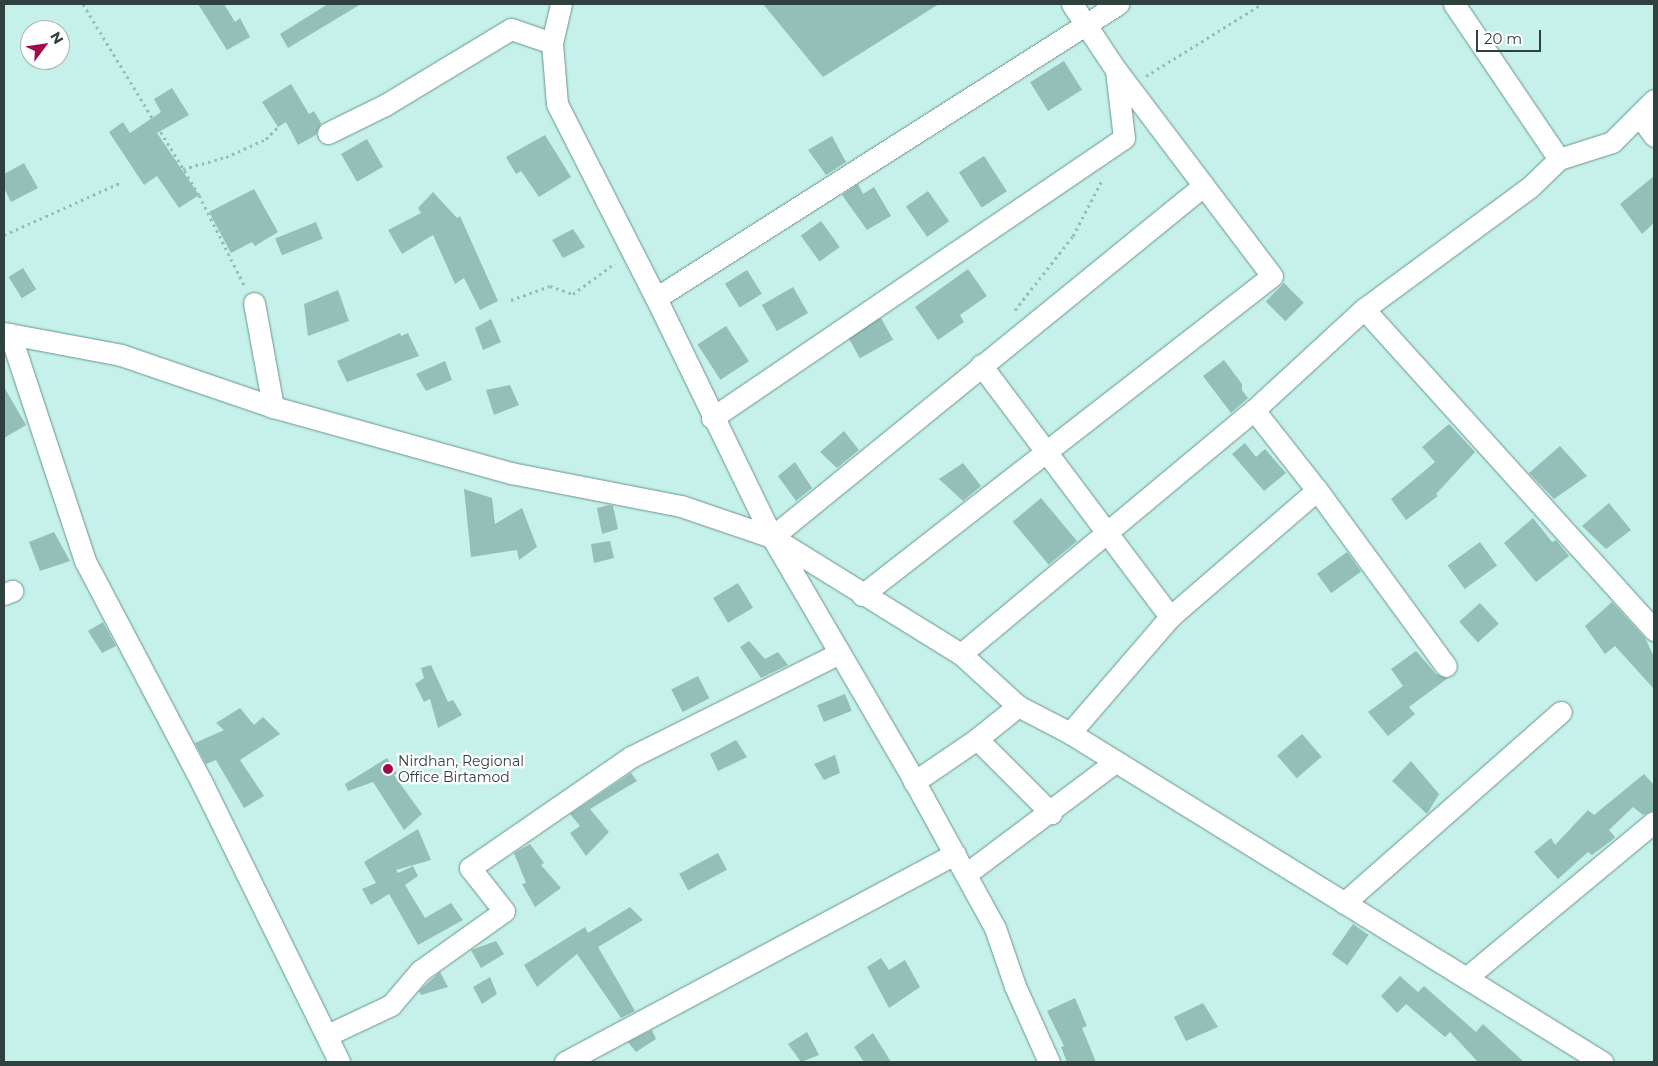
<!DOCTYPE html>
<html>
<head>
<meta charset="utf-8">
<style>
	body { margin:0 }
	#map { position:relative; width:1658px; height:1066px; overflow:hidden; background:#c5f1ea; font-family:Montserrat,sans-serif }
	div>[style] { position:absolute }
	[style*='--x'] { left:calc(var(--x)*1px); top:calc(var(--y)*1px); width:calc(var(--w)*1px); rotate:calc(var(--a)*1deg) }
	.building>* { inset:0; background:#94bfb8; transform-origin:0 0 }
	.path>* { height:3px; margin-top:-1.5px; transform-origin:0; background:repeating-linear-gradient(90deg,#96bab4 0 2.5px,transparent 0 6.5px) }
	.roads { filter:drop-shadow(0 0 1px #6a948e) drop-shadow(0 0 1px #6a948e) }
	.minor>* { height:21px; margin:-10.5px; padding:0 10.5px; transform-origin:10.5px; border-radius:10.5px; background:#fff }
	.dots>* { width:14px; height:14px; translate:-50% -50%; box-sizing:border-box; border:2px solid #fff; border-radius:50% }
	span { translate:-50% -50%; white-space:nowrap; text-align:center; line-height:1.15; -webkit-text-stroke:4.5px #fff; paint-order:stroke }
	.poi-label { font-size:14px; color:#2f413e }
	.left { translate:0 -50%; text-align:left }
	.frame { position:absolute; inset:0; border:5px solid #2f413e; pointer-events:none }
	.north { position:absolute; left:20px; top:20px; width:50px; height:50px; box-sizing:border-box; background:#fff; border:1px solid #acb3b2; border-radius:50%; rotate:59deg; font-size:14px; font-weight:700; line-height:20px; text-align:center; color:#2f413e }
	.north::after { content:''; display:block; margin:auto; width:18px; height:22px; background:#a1094c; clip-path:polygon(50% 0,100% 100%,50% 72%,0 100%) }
	.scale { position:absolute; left:1476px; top:30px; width:65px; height:22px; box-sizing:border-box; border:2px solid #2f413e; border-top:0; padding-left:6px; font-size:15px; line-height:18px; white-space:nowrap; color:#2f413e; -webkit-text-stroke:4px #fff; paint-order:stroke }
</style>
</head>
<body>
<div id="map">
	<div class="building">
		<div style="clip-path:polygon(198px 4px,224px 4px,235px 22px,240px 18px,250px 37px,227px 50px)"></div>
		<div style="clip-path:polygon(328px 4px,361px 4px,288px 48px,280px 34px)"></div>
		<div style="clip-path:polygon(763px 4px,939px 4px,823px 77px)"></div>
		<div style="left:1064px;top:61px;width:34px;height:40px;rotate:58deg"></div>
		<div style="clip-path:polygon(291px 84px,309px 114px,314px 111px,321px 123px,316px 135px,298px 145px,286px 122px,278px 127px,262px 102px)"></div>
		<div style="clip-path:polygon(172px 88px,189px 115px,157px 133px,199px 195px,179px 208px,157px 176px,144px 185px,109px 132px,123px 122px,130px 133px,161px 112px,154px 99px)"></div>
		<div style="clip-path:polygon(545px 135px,571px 177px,539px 197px,521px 171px,516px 174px,506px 157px)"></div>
		<div style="clip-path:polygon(832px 136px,846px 162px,826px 175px,808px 150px)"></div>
		<div style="left:367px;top:139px;width:32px;height:30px;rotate:60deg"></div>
		<div style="left:984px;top:156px;width:42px;height:30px;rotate:57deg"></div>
		<div style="clip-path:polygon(24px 163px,38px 188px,11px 202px,4px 188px,4px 174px)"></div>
		<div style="clip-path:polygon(1654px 176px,1654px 223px,1642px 234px,1620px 204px)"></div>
		<div style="clip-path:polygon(858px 184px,863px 194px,874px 187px,891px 216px,867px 230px,842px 195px)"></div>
		<div style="clip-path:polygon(254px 189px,278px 232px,255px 246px,252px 242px,231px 253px,209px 212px)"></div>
		<div style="left:928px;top:191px;width:37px;height:27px;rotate:55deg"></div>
		<div style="clip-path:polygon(433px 192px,457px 218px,460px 216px,498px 301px,480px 310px,464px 278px,455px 284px,433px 235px,402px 254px,388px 230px,421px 213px,418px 208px)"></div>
		<div style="left:821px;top:221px;width:32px;height:25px;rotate:54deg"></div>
		<div style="left:316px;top:222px;width:18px;height:44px;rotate:68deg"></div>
		<div style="clip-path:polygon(573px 229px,585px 247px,563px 258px,552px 240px)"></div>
		<div style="left:23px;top:268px;width:25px;height:17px;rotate:58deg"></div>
		<div style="clip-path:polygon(968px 269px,987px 296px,960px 315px,964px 322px,938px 340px,915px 307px)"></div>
		<div style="left:747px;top:270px;width:28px;height:26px;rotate:58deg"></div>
		<div style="left:1284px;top:283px;width:28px;height:26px;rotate:45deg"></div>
		<div style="left:793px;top:287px;width:30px;height:36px;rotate:60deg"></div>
		<div style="clip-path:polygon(338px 290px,349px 321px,308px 336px,304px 304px)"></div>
		<div style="left:881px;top:318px;width:25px;height:38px;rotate:61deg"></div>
		<div style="clip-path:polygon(491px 319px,501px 342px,483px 350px,475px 328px)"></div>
		<div style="left:726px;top:326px;width:42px;height:34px;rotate:57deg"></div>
		<div style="clip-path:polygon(400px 333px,401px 336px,408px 333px,419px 356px,347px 382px,337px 361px)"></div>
		<div style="clip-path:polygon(1224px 360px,1242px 384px,1242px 390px,1248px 398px,1231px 413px,1203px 376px)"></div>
		<div style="clip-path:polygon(445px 361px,452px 380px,426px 391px,416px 374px)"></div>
		<div style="clip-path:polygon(510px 385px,519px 405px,494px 415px,486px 390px)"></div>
		<div style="clip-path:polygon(4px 387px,26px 425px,4px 438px)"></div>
		<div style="clip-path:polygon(1449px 424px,1475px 452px,1436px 494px,1438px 496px,1406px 520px,1391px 499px,1435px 462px,1422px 447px)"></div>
		<div style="clip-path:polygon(844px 431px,859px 450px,837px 468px,820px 452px)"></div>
		<div style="clip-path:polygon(1245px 443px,1256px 457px,1265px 449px,1286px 473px,1264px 491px,1232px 454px)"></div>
		<div style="clip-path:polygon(1560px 446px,1587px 476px,1554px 499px,1529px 473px)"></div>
		<div style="clip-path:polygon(795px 462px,812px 488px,796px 501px,778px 476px)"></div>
		<div style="clip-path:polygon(963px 463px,981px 486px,963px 501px,939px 479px)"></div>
		<div style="clip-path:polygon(464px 489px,492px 498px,495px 524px,522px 508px,537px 547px,519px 560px,517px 550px,471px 557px)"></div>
		<div style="left:1041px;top:498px;width:56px;height:37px;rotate:50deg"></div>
		<div style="clip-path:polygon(1609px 503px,1631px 530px,1606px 549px,1582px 526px)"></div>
		<div style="clip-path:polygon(609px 505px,613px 506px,618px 529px,602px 534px,597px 508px)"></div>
		<div style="clip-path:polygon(1533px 518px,1552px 542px,1556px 540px,1569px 556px,1536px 582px,1504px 543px)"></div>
		<div style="clip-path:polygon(54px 532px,70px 561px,40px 571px,29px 542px)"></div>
		<div style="clip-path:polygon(610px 541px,614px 558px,594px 563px,591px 544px)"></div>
		<div style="left:1480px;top:542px;width:29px;height:40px;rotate:54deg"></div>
		<div style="left:1347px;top:552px;width:24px;height:37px;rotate:54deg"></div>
		<div style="left:738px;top:583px;width:29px;height:29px;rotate:59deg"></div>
		<div style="clip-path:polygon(1612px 602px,1645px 638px,1654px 657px,1654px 689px,1615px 646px,1605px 654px,1585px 626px)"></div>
		<div style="left:1480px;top:603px;width:28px;height:28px;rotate:48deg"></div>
		<div style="clip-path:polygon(103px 622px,116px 646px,102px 653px,88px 631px)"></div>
		<div style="clip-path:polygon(749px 641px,765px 659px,778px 652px,788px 665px,761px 678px,740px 647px)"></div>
		<div style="clip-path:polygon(1416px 651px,1436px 674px,1448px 678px,1409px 707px,1415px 714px,1388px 736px,1368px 712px,1403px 686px,1391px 669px)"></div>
		<div style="clip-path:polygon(431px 665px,448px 702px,453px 700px,462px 715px,438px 728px,430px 699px,424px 702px,415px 684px,424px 678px,421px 668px)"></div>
		<div style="left:698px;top:676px;width:25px;height:30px;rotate:63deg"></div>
		<div style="left:845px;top:694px;width:18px;height:30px;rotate:68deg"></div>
		<div style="clip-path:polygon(240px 708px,254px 725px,263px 717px,280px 734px,240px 760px,264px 796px,244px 808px,216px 760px,206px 764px,195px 743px,224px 730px,216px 723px)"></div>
		<div style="left:1302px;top:734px;width:30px;height:33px;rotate:49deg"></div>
		<div style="clip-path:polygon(736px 740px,747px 757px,718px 771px,710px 754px)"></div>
		<div style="clip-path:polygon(835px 755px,840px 773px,824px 780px,814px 764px)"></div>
		<div style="clip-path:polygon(387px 758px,397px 774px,394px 775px,422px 814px,404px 830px,373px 782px,348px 791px,345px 784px)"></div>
		<div style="clip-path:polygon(1411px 761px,1439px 794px,1427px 814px,1392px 781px)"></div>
		<div style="clip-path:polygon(631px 773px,637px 781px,590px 809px,609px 832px,586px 856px,570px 833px,580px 826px,570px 814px)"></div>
		<div style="clip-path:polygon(1644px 774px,1654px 785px,1654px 810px,1643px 815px,1633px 807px,1609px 830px,1615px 837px,1612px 840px,1592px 855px,1588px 852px,1558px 879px,1534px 852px,1551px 838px,1555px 845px,1588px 810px,1594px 815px)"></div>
		<div style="clip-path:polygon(418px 829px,431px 860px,396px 870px,398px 873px,413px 866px,418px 876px,405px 885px,425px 918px,451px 903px,463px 920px,418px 945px,389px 894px,371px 905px,362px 889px,376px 883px,364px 862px)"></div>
		<div style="clip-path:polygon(530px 844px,544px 863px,541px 865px,561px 888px,535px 907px,522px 884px,526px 883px,514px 853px)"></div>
		<div style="left:718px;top:853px;width:19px;height:44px;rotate:62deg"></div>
		<div style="clip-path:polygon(630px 907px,643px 920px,598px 947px,635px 1011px,621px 1018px,577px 954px,537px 987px,524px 965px,585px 927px,588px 933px)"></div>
		<div style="left:1353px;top:924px;width:19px;height:37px;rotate:35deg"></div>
		<div style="clip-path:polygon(496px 941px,504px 954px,481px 968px,471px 950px)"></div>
		<div style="clip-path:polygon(881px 958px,889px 970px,905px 960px,920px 987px,889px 1008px,867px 967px)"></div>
		<div style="clip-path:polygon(440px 972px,448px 987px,421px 995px,419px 991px)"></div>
		<div style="clip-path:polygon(1400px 976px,1418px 992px,1424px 986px,1476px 1032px,1483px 1024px,1524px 1062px,1478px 1062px,1450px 1032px,1445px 1037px,1406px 1004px,1397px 1013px,1381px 996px)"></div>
		<div style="clip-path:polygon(490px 977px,497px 994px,482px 1004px,473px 987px)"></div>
		<div style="clip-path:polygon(1075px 998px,1087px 1026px,1082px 1028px,1096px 1062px,1067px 1062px,1061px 1047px,1064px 1046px,1047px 1011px)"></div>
		<div style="clip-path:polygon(1203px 1003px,1218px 1027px,1186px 1041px,1174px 1017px)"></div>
		<div style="clip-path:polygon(652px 1030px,656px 1039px,636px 1052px,628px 1042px)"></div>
		<div style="clip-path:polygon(807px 1032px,819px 1055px,801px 1062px,788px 1044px)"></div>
		<div style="clip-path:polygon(873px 1033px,891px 1062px,864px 1062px,854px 1047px)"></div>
	</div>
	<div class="path">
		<div style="--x:83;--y:4;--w:223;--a:58.7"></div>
		<div style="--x:199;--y:195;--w:101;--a:63.4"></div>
		<div style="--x:1146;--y:76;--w:137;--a:-31.8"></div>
		<div style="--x:183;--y:169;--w:45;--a:-15.6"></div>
		<div style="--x:226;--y:157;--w:44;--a:-24.2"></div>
		<div style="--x:266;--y:139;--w:17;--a:-45"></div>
		<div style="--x:4;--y:235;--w:129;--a:-24.2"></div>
		<div style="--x:511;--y:300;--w:41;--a:-19.7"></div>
		<div style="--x:550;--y:286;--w:24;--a:19"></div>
		<div style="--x:573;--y:294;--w:52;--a:-36.4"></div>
		<div style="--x:1015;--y:310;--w:94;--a:-51.9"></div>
		<div style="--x:1073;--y:236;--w:63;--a:-62.6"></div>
	</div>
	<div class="roads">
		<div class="minor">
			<div style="--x:561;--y:4;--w:40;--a:103"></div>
			<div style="--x:552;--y:43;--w:61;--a:85.3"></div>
			<div style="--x:557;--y:104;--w:218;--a:63"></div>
			<div style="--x:656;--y:298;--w:266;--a:64.1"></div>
			<div style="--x:772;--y:537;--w:278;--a:59.7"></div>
			<div style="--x:912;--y:777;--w:172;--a:61.2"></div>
			<div style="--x:995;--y:928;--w:61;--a:71"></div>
			<div style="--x:1015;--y:986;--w:83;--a:65.9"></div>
			<div style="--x:1454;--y:4;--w:187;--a:55.9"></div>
			<div style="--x:1639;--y:115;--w:26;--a:54"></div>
			<div style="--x:328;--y:133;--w:64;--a:-26.2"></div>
			<div style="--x:385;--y:105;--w:147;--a:-31.1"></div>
			<div style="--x:511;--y:29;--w:43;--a:18.9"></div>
			<div style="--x:656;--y:298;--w:548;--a:-32.47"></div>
			<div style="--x:254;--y:303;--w:106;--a:79.6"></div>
			<div style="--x:1364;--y:309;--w:433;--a:47.9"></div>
			<div style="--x:4;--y:333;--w:119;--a:10.6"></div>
			<div style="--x:121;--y:355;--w:161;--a:18.9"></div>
			<div style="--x:273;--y:407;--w:247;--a:15.5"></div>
			<div style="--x:511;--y:473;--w:173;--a:11"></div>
			<div style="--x:681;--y:506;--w:96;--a:18.8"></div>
			<div style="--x:772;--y:537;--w:222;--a:31.8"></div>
			<div style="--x:961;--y:654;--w:77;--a:42.4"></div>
			<div style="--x:1018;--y:706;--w:59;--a:27.4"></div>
			<div style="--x:1070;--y:733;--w:626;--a:31.73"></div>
			<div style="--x:10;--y:334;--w:239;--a:71.7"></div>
			<div style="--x:85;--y:561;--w:251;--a:62.2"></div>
			<div style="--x:202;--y:783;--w:311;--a:63.8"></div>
			<div style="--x:981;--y:365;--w:315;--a:53.1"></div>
			<div style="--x:1254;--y:410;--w:102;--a:51.8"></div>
			<div style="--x:1317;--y:490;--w:218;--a:53.8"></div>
			<div style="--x:712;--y:418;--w:498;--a:-34.2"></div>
			<div style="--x:1124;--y:138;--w:68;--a:-96.7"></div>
			<div style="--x:772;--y:537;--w:556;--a:-39.16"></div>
			<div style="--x:4;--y:594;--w:9;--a:-21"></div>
			<div style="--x:862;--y:595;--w:519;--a:-37.88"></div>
			<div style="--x:1272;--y:276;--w:258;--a:-127.1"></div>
			<div style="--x:1116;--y:70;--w:79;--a:-123.7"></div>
			<div style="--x:961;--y:654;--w:381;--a:-39.8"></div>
			<div style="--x:1254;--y:410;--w:149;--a:-42.6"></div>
			<div style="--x:1364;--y:309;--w:206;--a:-36.3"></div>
			<div style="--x:1530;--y:187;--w:40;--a:-44"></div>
			<div style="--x:1559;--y:159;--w:56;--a:-17.8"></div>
			<div style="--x:1612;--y:142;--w:59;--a:-45"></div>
			<div style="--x:1070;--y:733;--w:153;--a:-49.2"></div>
			<div style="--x:1170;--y:617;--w:194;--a:-40.8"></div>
			<div style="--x:977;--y:739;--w:105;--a:45"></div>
			<div style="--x:914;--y:782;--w:76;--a:-34.3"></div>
			<div style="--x:977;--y:739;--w:53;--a:-38.8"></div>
			<div style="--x:966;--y:874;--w:185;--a:-36.9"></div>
			<div style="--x:1344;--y:903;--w:289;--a:-41.4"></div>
			<div style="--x:1466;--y:978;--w:244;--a:-39.7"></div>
			<div style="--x:336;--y:1031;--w:61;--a:-25.3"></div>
			<div style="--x:391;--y:1005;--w:45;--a:-49.5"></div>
			<div style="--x:420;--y:971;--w:103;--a:-35.5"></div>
			<div style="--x:504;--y:911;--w:55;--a:-128.3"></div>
			<div style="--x:470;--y:868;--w:196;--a:-34.6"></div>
			<div style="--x:631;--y:757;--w:233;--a:-26.5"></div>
			<div style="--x:565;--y:1062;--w:442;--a:-28.1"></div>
		</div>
	</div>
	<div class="dots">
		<div style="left:388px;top:769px;background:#a1094c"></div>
	</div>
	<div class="poi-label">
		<span class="left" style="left:398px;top:769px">Nirdhan, Regional<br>Office Birtamod</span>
	</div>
	<div class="frame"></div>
	<div class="north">N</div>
	<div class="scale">20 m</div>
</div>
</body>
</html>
